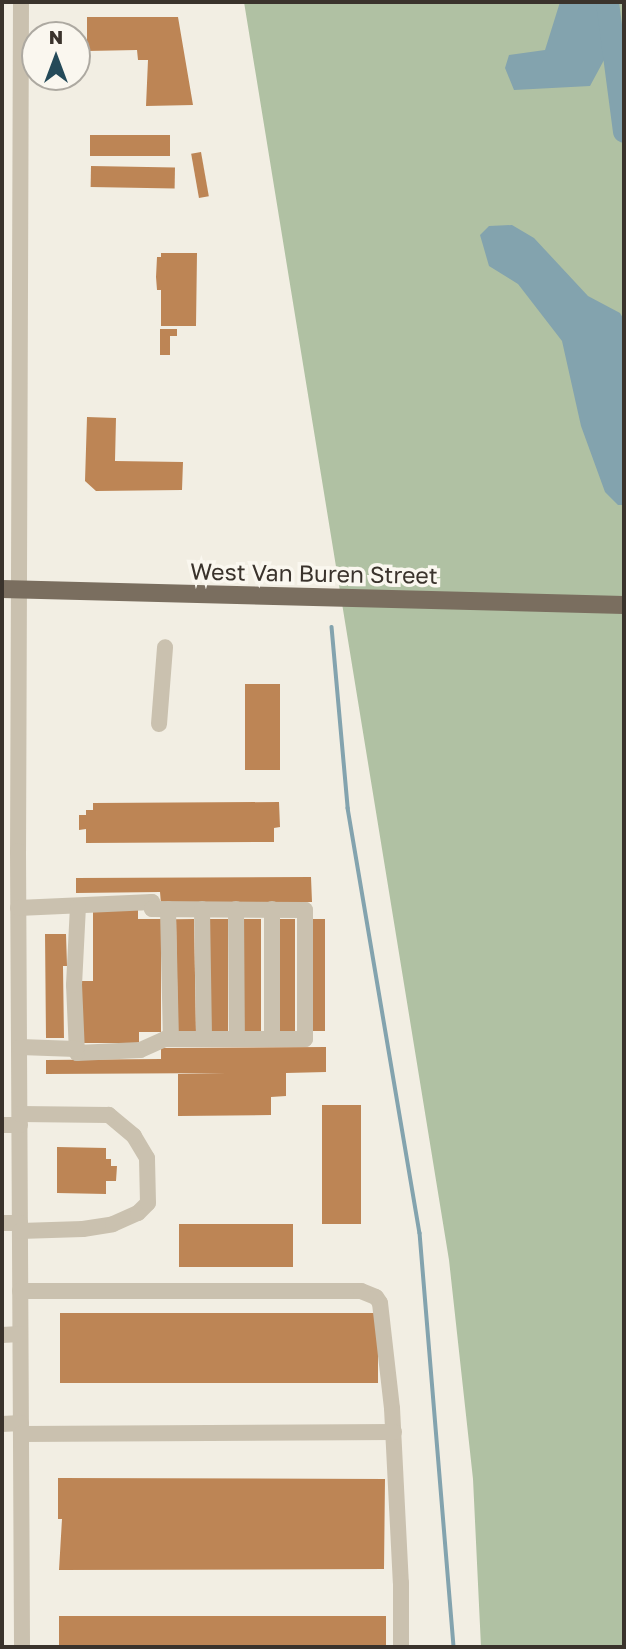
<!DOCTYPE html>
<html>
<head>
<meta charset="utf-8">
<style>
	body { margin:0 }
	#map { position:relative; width:626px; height:1649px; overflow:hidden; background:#f2eee3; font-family:"Golos Text",sans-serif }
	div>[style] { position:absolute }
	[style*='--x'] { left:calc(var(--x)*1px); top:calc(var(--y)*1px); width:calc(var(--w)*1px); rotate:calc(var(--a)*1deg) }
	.green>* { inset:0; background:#b0c1a3 }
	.water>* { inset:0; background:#83a3ae }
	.stream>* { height:3.5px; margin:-1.75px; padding:0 1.75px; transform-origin:1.75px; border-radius:1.75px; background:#83a3ae }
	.river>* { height:23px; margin:-11.5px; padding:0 11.5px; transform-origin:11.5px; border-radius:11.5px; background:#83a3ae }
	.building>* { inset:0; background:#bd8555; transform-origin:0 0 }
	.minor>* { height:16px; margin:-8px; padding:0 8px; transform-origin:8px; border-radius:8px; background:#cac1af }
	.major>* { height:18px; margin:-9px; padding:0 9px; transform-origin:9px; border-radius:9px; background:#7a6e5f }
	span { translate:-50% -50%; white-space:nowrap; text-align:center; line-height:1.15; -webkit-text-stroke:7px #faf7ef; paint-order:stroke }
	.street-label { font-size:23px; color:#3a332c }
	.frame { position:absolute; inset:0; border:4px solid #3a332c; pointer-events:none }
	.north { position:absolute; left:21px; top:21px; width:70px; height:70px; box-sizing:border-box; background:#faf7ef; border:2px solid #ada9a1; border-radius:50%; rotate:0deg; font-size:19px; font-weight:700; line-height:28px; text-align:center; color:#3a332c }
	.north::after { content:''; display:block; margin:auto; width:24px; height:32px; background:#244a59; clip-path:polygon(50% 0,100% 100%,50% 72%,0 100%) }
</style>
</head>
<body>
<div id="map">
	<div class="green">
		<div style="clip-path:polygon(244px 2px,624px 2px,624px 1647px,481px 1647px,473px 1479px,449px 1260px)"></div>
	</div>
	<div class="water">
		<div style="clip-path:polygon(560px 2px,619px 2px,617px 36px,590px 86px,514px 90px,505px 68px,509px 55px,545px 50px)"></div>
		<div style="clip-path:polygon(512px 225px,534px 238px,588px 296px,620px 313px,624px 320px,624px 505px,618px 505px,605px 492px,581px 426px,562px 341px,518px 284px,489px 266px,480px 235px,489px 226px)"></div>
	</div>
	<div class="stream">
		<div style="--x:332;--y:627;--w:182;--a:84.9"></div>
		<div style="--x:348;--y:808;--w:431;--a:80.4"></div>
		<div style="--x:420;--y:1233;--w:415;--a:85.3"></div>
	</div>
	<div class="river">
		<div style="--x:607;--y:2;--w:130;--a:82.5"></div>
	</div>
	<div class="building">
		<div style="clip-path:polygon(87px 17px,178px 17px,193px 105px,146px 106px,148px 60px,138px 60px,137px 50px,87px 51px)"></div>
		<div style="left:90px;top:135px;width:80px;height:21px"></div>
		<div style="left:201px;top:152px;width:45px;height:10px;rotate:80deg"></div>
		<div style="left:91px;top:166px;width:84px;height:21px;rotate:1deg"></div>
		<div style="clip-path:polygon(161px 253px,197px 253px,196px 326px,161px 326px,161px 290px,157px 290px,156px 277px,157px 257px,161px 257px)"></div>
		<div style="clip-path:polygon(160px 329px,177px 329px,177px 336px,170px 336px,170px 355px,160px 355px)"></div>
		<div style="clip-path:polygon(87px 417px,116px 418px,115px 461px,183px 462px,182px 490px,96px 491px,85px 481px)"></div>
		<div style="left:245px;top:684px;width:35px;height:86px"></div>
		<div style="clip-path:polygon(279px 802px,280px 827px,274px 828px,274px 842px,86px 843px,86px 829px,79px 830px,79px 815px,86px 815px,86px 810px,93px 810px,93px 803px)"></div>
		<div style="clip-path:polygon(311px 877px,312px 902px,161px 904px,160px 892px,76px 893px,76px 878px)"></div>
		<div style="clip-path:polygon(93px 908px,138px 908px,138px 919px,161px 919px,161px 1032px,139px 1032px,139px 1043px,82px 1043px,82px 981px,93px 981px)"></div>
		<div style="left:194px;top:919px;width:113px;height:18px;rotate:89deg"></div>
		<div style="left:210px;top:919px;width:18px;height:113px"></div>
		<div style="left:243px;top:919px;width:18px;height:113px"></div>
		<div style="left:277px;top:919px;width:18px;height:112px"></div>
		<div style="left:311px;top:919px;width:14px;height:112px"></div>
		<div style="clip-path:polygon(45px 934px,66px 934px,67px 966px,63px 966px,64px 1038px,46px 1038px)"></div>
		<div style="clip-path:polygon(326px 1047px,326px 1072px,286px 1073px,286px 1096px,271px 1097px,271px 1115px,178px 1116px,178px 1074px,226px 1073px,46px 1074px,46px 1060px,161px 1059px,161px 1048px)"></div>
		<div style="left:322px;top:1105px;width:39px;height:119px"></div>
		<div style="clip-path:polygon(57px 1147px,106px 1148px,106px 1159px,111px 1159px,111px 1166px,117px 1166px,116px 1181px,106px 1181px,106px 1194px,57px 1193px)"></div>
		<div style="left:179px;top:1224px;width:114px;height:43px"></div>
		<div style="left:378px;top:1313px;width:70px;height:318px;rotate:90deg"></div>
		<div style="clip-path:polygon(58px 1478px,385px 1479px,384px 1569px,59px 1570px,62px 1519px,58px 1519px)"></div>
		<div style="left:386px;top:1616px;width:31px;height:327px;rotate:90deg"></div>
	</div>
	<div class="minor">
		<div style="--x:21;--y:2;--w:849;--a:90.2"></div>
		<div style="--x:18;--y:851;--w:796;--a:89.71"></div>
		<div style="--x:159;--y:724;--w:77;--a:-85.5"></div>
		<div style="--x:18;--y:908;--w:134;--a:-2.6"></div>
		<div style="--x:152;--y:902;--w:7;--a:90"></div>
		<div style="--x:152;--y:909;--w:153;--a:0.4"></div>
		<div style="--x:305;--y:910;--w:129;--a:90"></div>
		<div style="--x:305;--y:1039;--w:140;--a:180"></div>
		<div style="--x:165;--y:1039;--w:27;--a:156"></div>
		<div style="--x:140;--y:1050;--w:63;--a:177.3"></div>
		<div style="--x:77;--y:1053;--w:68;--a:-92.5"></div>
		<div style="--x:74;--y:985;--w:78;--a:-87.1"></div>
		<div style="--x:168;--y:909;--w:130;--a:88.7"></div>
		<div style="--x:202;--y:909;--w:130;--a:89.1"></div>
		<div style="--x:236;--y:909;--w:130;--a:89.6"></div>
		<div style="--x:272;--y:909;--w:130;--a:90"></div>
		<div style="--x:20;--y:1047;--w:56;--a:2"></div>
		<div style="--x:2;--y:1125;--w:18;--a:0"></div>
		<div style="--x:2;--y:1223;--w:18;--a:0"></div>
		<div style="--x:20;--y:1231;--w:63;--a:-1.8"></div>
		<div style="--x:83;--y:1229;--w:30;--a:-9"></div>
		<div style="--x:113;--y:1224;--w:27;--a:-24"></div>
		<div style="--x:138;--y:1213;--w:14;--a:-45"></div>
		<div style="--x:148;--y:1203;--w:45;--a:-91.3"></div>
		<div style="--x:147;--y:1158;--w:26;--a:-121"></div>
		<div style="--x:134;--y:1136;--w:33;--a:-140"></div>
		<div style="--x:109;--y:1115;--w:89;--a:-179.4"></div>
		<div style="--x:20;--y:1291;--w:341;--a:0"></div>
		<div style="--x:361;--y:1291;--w:16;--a:22"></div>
		<div style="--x:376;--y:1297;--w:7;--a:56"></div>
		<div style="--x:380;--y:1303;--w:106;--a:83.5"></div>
		<div style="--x:392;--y:1408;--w:175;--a:87.1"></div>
		<div style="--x:401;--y:1583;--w:64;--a:90"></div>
		<div style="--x:2;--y:1335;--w:18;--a:-3"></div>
		<div style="--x:2;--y:1424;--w:19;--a:-3"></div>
		<div style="--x:21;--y:1434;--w:373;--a:-0.3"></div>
	</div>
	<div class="major">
		<div style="--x:2;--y:589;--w:622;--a:1.47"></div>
	</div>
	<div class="street-label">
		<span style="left:314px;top:573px;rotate:1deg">West Van Buren Street</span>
	</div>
	<div class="frame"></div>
	<div class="north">N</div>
</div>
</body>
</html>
